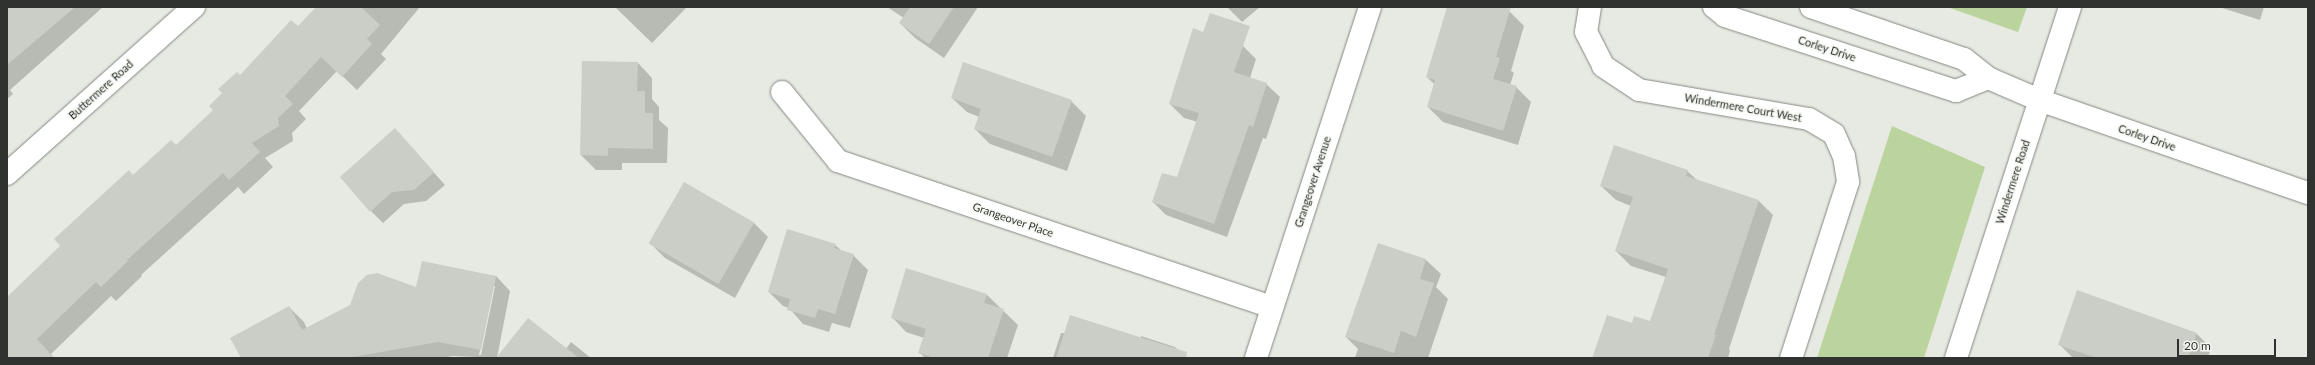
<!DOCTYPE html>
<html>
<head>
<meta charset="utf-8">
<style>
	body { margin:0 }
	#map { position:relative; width:2315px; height:365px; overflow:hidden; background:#e6eae2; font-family:Lato,sans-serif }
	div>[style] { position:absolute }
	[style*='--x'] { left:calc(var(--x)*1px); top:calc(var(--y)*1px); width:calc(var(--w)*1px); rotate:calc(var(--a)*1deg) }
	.green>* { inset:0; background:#bbd49d }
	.shadow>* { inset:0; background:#0003 }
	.building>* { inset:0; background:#cacec6; transform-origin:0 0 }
	.roads { filter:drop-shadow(0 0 1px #858881) drop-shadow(0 0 1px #858881) }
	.minor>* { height:22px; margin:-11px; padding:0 11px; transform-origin:11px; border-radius:11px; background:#fff }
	span { translate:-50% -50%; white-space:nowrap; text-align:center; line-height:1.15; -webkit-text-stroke:3px #f4f7f0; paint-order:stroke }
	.street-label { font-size:11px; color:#30322f }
	.frame { position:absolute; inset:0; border:8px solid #30322f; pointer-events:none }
	.scale { position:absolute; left:2177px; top:339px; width:99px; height:18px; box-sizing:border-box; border:2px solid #30322f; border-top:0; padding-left:5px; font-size:12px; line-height:14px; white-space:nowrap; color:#30322f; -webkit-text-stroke:3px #f4f7f0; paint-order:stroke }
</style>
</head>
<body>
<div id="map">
	<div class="green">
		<div style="clip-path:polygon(1947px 7px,2027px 7px,2018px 32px)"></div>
		<div style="clip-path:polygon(1892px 126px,1985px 167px,1924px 358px,1817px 358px)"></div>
	</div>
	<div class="shadow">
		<div style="clip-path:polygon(7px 7px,103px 7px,10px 90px,13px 94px,7px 99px)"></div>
		<div style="clip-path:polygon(318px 7px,420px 7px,381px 54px,386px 59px,357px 90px,337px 71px,299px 111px,306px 119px,292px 133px,293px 141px,265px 158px,273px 167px,244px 194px,238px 187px,141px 275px,142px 276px,116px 301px,111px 296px,51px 354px,54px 358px,7px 358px,7px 298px,62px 246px,55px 239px,129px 172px,133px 176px,176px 146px,215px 110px,240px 76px,298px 28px)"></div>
		<div style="clip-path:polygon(615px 7px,687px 7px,652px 43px)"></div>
		<div style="clip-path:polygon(887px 7px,978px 7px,944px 58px,915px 38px,900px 23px,904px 18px)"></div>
		<div style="clip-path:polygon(1227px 7px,1260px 7px,1242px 22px)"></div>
		<div style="clip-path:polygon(1448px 7px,1494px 7px,1510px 12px,1524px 26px,1511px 71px,1514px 73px,1510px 85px,1516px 87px,1531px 102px,1518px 145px,1443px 122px,1428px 107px,1435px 85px,1427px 77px)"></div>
		<div style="clip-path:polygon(2219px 7px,2264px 7px,2260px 20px)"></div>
		<div style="clip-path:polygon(1243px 46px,1256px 59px,1250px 78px,1266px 84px,1280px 97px,1266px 139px,1263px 138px,1227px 237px,1166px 215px,1153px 202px,1177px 179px,1198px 122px,1184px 118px,1170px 104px)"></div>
		<div style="clip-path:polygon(638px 63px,652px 78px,652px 99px,659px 107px,659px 120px,668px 128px,667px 163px,622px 163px,622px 170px,596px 170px,581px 155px)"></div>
		<div style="clip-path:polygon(952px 98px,1071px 101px,1086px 116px,1067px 171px,990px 144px,975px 129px,979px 117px,967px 112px)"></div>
		<div style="clip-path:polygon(395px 129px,445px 185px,426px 201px,404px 204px,383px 223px,371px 211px)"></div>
		<div style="clip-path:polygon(1687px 171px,1697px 180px,1759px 201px,1773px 215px,1729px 349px,1730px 351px,1728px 358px,1593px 358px,1633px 325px,1651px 322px,1666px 277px,1631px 266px,1616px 251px,1631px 206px,1616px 200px,1601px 186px)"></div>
		<div style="clip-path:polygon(685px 184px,754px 223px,768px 237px,735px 298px,665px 258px,651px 244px)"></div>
		<div style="clip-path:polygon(1378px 244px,1426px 260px,1441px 274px,1436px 287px,1448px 299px,1428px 358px,1355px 358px,1358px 349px,1346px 337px)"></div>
		<div style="clip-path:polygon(835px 245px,842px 251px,853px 255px,868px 270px,850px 328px,832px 323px,829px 332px,803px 324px,789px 308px,783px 306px,769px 292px)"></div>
		<div style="clip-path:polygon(907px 269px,987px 295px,1018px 325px,1007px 358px,925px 358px,919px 352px,924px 338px,906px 332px,892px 317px)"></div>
		<div style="clip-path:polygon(evenodd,496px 276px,510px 291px,497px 358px,453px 356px,442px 358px,239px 358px,289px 307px,304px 322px,307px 329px,417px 288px,496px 276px,493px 286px,495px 286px,481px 355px,479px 355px,493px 286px)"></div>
		<div style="clip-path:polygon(1061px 333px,1140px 339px,1141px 336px,1175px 347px,1186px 358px,1053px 358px)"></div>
		<div style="clip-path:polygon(2197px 334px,2211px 348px,2208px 358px,2073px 358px,2059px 344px)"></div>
		<div style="clip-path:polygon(571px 342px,591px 358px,497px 358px,566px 349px)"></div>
	</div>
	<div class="building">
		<div style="clip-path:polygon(7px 7px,75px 7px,7px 65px)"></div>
		<div style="clip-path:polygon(316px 7px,361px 7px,380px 25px,367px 39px,372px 44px,342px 77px,321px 57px,285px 96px,293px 104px,278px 118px,279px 126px,252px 143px,260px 152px,229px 180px,223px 173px,127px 260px,128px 261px,101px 287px,96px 282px,37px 339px,54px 358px,7px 358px,7px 297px,60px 246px,54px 239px,129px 170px,133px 175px,171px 140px,176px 145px,213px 110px,209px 106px,222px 93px,218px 89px,237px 72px,240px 75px,291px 20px,298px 26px)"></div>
		<div style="clip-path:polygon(910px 7px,954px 7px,929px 44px,899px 23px)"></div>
		<div style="clip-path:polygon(1447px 7px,1511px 7px,1496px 57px,1500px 58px,1493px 79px,1517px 86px,1503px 131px,1427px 107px,1435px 80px,1426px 77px)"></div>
		<div style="clip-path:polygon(1210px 13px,1250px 26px,1234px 72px,1267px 83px,1253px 127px,1249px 125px,1214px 224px,1152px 202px,1162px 173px,1177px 177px,1199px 113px,1169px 104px,1193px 28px,1203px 32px)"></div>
		<div style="clip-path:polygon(582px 61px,638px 62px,637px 91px,645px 91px,645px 113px,653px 113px,653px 149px,608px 148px,608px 156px,580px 155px)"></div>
		<div style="clip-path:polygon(963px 62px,1072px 100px,1052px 157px,974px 129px,981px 109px,951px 98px)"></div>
		<div style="clip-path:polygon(395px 128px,434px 172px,414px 190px,392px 192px,370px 212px,340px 177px)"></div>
		<div style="clip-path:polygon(1614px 145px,1688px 170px,1686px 176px,1759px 200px,1714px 335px,1716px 335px,1708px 358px,1592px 358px,1607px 315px,1632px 323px,1634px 316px,1650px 321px,1668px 269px,1615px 251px,1633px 197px,1600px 186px)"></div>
		<div style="left:684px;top:182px;width:81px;height:71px;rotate:30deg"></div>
		<div style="clip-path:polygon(787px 229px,836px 244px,834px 248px,854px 254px,835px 314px,818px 309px,815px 318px,787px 310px,790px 299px,768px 292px)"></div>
		<div style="clip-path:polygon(1378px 243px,1426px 259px,1420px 279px,1434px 283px,1416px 337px,1401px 331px,1394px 353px,1345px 337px)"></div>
		<div style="clip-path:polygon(422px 261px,496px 276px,481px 350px,438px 342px,347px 358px,241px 358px,230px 338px,289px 306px,302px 330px,350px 305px,358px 283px,367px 275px,377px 273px,416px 287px)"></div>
		<div style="clip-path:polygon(906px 268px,987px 294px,984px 303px,1004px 309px,988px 358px,935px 358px,918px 353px,926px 329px,891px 318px)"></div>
		<div style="clip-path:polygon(2077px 290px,2197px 333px,2188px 358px,2097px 358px,2058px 345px)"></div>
		<div style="clip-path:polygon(1070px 315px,1187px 352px,1186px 358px,1056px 358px)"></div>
		<div style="clip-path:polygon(528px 318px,579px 358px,496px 358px)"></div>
	</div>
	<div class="roads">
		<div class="minor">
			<div style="--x:1590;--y:7;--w:25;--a:99"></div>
			<div style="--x:1586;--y:32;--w:38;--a:63"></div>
			<div style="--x:1603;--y:66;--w:43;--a:33.7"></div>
			<div style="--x:1639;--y:90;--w:172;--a:9.7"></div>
			<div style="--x:1809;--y:119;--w:29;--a:31"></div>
			<div style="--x:1834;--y:134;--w:24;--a:66"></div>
			<div style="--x:1844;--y:156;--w:26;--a:81"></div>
			<div style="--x:1848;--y:182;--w:185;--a:107.9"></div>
			<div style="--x:1714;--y:7;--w:14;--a:39"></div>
			<div style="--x:1725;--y:16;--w:243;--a:18"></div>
			<div style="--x:1956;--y:91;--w:35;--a:-22"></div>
			<div style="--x:1811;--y:7;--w:162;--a:18.8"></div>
			<div style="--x:1964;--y:59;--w:31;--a:38"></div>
			<div style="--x:1988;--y:78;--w:56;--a:23.3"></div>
			<div style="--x:2039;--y:100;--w:285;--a:19.1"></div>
			<div style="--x:782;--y:92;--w:89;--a:50.9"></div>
			<div style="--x:838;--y:161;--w:458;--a:18.6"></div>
			<div style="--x:7;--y:174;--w:251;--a:-41.8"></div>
			<div style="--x:1256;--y:358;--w:369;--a:-72"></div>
			<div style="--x:1956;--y:358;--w:369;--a:-72"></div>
		</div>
	</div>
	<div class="street-label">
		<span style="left:1827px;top:49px;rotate:18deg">Corley Drive</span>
		<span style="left:101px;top:90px;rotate:-42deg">Buttermere Road</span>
		<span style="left:1743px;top:108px;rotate:10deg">Windermere Court West</span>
		<span style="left:2147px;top:138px;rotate:19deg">Corley Drive</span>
		<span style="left:1313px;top:182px;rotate:-72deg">Grangeover Avenue</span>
		<span style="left:2013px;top:182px;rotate:-72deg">Windermere Road</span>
		<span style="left:1013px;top:220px;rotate:19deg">Grangeover Place</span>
	</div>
	<div class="frame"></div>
	<div class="scale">20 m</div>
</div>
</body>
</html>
